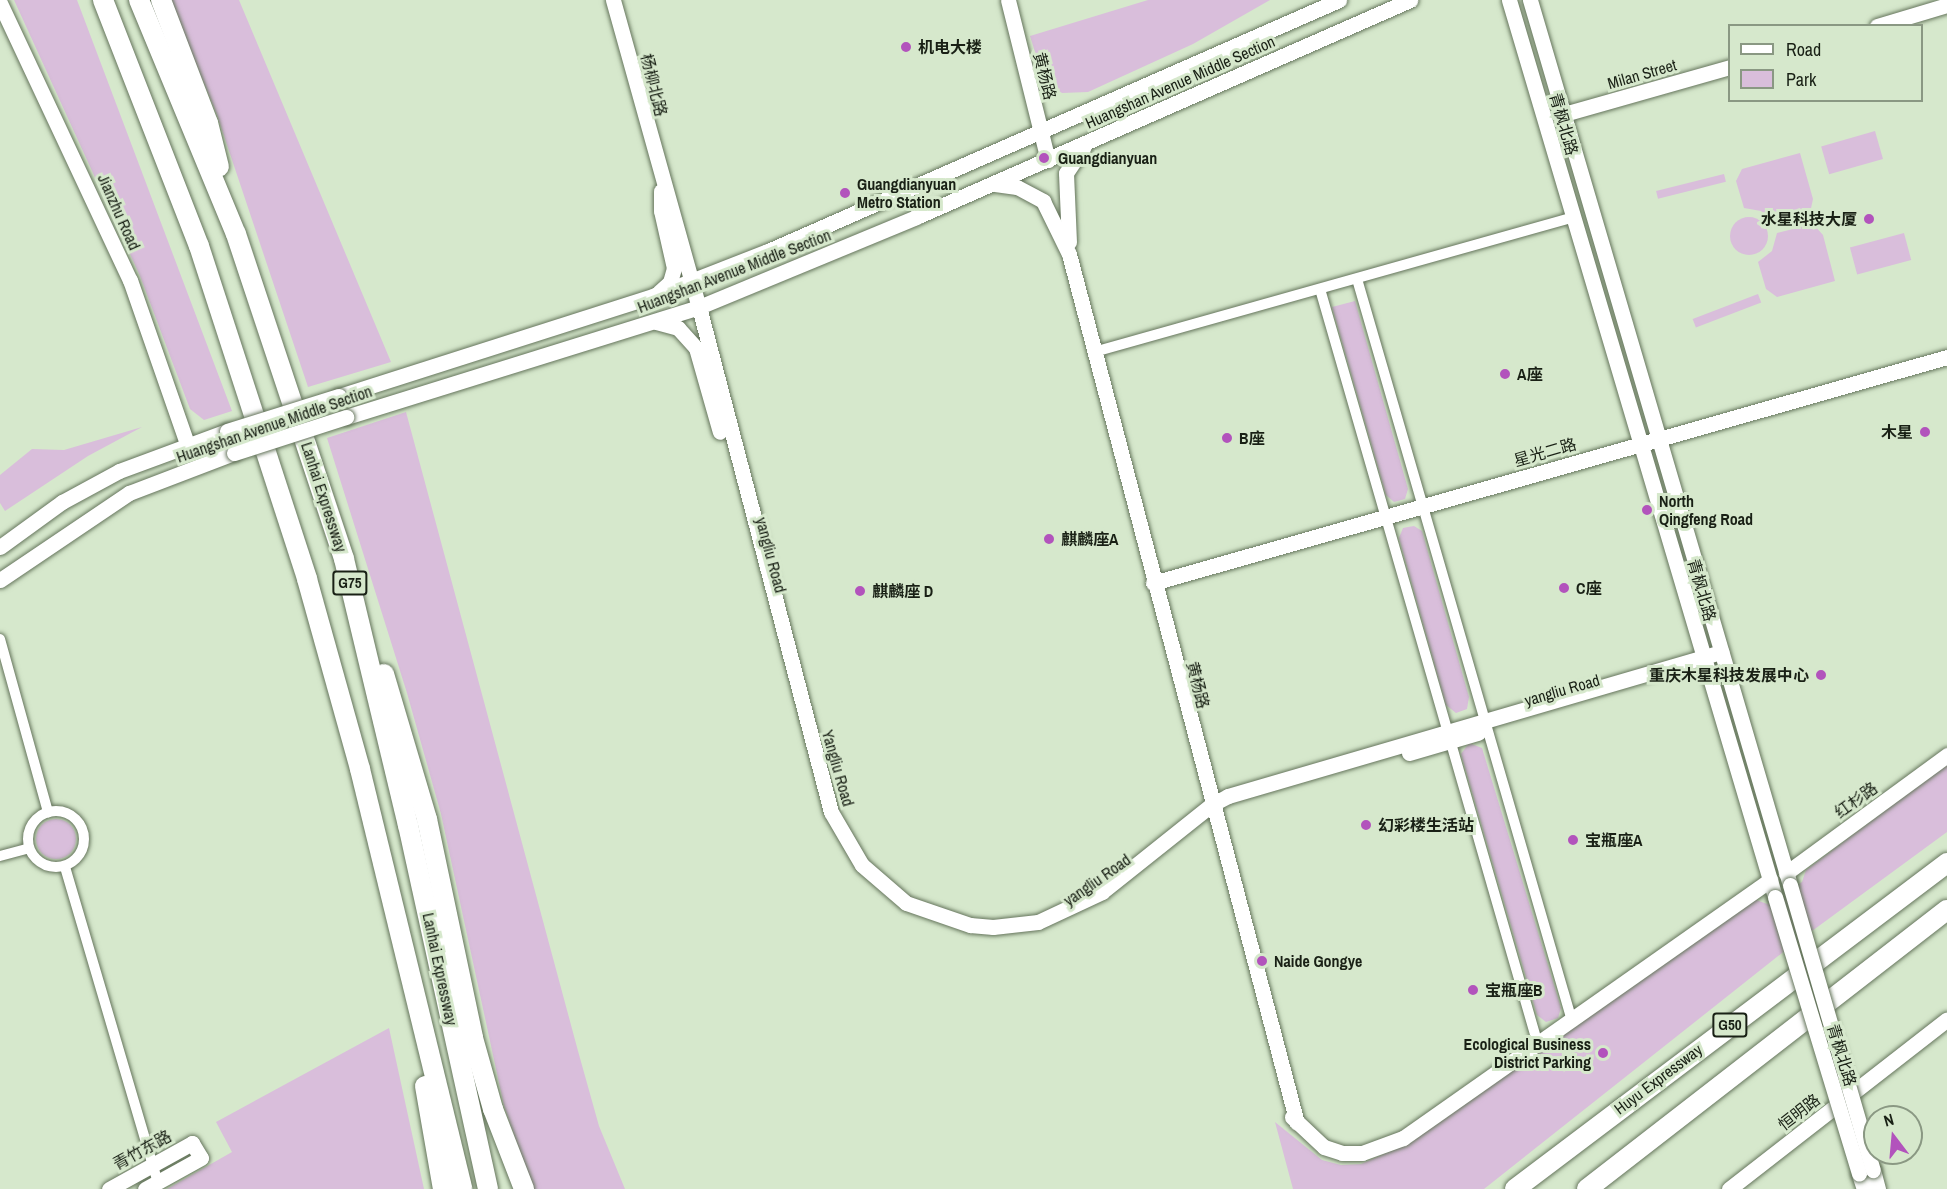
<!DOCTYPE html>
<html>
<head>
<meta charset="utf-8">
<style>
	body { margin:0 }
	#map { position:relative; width:1947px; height:1189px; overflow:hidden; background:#d6e8cc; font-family:"Archivo Narrow","Noto Sans SC",sans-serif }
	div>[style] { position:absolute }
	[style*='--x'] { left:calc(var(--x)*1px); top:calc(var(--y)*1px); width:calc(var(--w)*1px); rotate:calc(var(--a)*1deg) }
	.green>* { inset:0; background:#d9bedb; transform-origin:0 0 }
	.round { border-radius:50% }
	.roads { filter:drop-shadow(0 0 2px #65755c) drop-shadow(0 0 2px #65755c) }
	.street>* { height:10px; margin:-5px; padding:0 5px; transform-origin:5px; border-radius:5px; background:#fff }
	.street>.ring { margin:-5px; padding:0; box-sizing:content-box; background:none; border:10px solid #fff; border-radius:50% }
	.secondary>* { height:15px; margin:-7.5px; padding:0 7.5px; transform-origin:7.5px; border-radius:7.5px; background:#fff }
	.highway>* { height:20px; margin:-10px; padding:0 10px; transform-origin:10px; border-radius:10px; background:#fff }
	.bridges { filter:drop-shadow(0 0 2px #65755c) drop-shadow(0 0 2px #65755c) }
	.secondary-bridge>* { height:15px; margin:-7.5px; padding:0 7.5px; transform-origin:7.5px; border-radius:7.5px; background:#fff }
	.dots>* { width:16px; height:16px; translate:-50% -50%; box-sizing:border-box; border:3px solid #d6e8cc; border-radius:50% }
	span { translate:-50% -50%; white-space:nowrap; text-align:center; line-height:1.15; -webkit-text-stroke:6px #d6e8cc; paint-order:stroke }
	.shield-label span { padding:2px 4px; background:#d6e8cc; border:2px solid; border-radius:4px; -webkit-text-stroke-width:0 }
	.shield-label { font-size:15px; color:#192015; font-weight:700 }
	.poi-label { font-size:16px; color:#192015; font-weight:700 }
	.left { translate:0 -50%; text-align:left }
	.right { translate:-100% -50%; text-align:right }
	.street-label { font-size:16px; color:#192015 }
	.legend { position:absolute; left:1728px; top:24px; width:195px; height:78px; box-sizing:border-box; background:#d6e8cc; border:2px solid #8a9883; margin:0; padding:8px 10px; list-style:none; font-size:18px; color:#192015 }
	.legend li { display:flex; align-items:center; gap:12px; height:30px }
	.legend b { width:30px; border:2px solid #8a9883 }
	.north { position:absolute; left:1863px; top:1105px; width:60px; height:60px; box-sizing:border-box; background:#d6e8cc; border:2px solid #8a9883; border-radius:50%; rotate:344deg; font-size:16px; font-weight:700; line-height:24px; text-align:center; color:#192015 }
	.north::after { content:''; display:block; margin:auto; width:21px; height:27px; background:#b253bc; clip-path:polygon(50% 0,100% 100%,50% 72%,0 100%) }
</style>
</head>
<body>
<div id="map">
	<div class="green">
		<div style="clip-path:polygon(14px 0,77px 0,232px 411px,204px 420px,190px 409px,140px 276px)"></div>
		<div style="clip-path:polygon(170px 0,239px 0,391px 362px,308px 387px,217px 115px)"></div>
		<div style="clip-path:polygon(1148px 0,1270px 0,1193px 44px,1088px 92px,1062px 93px,1044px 81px,1030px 36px)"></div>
		<div style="left:1875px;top:131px;width:29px;height:56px;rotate:74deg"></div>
		<div style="clip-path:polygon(1800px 153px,1813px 199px,1810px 213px,1774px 223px,1761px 211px,1744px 208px,1736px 181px,1742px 169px)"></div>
		<div style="left:1724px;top:174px;width:8px;height:70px;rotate:76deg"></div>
		<div class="round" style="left:1730px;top:217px;width:38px;height:38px"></div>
		<div style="clip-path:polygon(1813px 224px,1823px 235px,1835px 281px,1777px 297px,1766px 289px,1758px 262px,1772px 251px,1777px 233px)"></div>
		<div style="left:1904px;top:233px;width:28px;height:56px;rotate:75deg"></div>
		<div style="left:1758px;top:294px;width:9px;height:70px;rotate:69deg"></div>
		<div style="clip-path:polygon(1355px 301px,1408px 489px,1405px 499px,1394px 502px,1386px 495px,1332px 307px)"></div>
		<div style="clip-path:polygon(406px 412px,578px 1051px,599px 1126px,625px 1189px,533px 1189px,504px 1106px,441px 814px,407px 693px,327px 438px)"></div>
		<div style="clip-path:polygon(142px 427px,88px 456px,5px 511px,0 503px,0 475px,32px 449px,64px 450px)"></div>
		<div style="clip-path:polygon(1414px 526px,1422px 531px,1469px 697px,1467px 709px,1456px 713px,1446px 705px,1399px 538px,1403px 528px)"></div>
		<div style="clip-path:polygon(1469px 743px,1482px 748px,1561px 1008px,1558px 1018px,1546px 1022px,1537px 1015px,1461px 754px)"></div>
		<div style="clip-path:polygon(1947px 764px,1947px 832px,1782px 953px,1484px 1189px,1293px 1189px,1275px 1122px,1322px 1160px,1341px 1165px,1361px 1164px,1411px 1142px,1754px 899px,1767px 904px,1802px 882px,1806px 870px)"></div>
		<div class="round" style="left:36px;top:819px;width:40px;height:40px"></div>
		<div style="clip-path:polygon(389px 1028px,424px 1189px,167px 1189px,232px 1152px,216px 1122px)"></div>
	</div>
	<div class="roads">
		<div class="street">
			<div style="--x:1357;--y:279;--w:773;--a:73.84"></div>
			<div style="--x:1320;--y:289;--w:787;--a:73.91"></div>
			<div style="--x:1094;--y:352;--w:498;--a:-15.7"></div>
			<div style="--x:0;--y:639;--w:180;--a:74.5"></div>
			<div class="ring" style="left:28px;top:811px;width:46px;height:46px"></div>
			<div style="--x:0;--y:856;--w:30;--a:-15"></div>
			<div style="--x:65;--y:867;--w:328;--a:73.6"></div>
		</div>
		<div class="secondary">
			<div style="--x:613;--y:0;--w:319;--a:74.4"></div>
			<div style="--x:699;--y:307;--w:522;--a:75.35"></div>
			<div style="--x:831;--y:812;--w:61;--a:59.7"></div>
			<div style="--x:862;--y:865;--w:58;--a:40.8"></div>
			<div style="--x:906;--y:903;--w:68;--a:19"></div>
			<div style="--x:970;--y:925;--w:23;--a:5"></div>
			<div style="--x:993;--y:927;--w:45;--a:-6.3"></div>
			<div style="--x:1038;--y:922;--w:71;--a:-25.1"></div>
			<div style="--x:1102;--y:892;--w:139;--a:-38.6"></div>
			<div style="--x:1211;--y:805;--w:19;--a:-28"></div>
			<div style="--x:1228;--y:796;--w:514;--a:-16.28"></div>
			<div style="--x:1008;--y:0;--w:165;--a:76"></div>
			<div style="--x:1509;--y:0;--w:936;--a:73.48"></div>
			<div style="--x:1530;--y:0;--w:922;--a:73.63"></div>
			<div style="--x:0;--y:3;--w:306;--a:64.9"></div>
			<div style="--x:130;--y:280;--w:174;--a:70.8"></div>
			<div style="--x:1877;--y:26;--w:73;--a:-16.7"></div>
			<div style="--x:1564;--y:114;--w:173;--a:-15.8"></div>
			<div style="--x:995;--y:184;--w:22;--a:8"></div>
			<div style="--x:1017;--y:187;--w:30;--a:28"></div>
			<div style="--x:1043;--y:201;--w:59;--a:63.9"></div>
			<div style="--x:1069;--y:254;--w:898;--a:75.3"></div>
			<div style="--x:1069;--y:242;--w:69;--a:-92.5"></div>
			<div style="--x:1066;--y:173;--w:32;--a:-56"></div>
			<div style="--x:659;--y:292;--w:15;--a:-42"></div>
			<div style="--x:670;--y:282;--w:15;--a:-74"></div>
			<div style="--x:674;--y:268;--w:58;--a:-102.8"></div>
			<div style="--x:661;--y:211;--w:20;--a:-90"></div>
			<div style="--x:656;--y:322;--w:23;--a:15"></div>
			<div style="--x:678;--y:328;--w:27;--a:48"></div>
			<div style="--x:696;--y:348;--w:87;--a:74.1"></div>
			<div style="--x:339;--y:396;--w:332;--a:-17.7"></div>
			<div style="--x:655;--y:295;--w:121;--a:-21.3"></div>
			<div style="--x:768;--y:251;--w:624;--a:-23.73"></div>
			<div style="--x:346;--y:417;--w:370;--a:-17.3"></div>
			<div style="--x:699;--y:307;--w:235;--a:-22.5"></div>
			<div style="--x:916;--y:217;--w:540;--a:-23.71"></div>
			<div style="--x:0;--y:547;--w:77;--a:-36"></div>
			<div style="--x:62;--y:502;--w:65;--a:-28.5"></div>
			<div style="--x:119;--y:471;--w:115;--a:-20.3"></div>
			<div style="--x:0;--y:580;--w:156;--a:-34"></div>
			<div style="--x:129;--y:493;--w:112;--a:-20.9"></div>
			<div style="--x:1153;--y:583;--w:826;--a:-15.89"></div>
			<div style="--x:1409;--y:753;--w:72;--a:-16.2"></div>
			<div style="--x:1786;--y:873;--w:200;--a:-36.2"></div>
			<div style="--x:1292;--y:1117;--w:44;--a:43.2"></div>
			<div style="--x:1324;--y:1147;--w:19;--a:18"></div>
			<div style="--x:1342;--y:1153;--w:20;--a:0"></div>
			<div style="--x:1362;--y:1153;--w:44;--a:-20.1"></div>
			<div style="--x:1403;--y:1138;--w:449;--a:-35.1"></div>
			<div style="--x:1873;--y:1170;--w:20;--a:75"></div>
			<div style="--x:1859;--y:1174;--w:16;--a:72"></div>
			<div style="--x:109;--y:1189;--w:95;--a:-29"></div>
			<div style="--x:192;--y:1143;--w:17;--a:59"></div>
			<div style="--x:201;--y:1158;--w:64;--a:151"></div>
			<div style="--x:1729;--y:1189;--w:276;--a:-37.9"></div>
		</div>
		<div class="highway">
			<div style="--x:103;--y:0;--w:264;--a:68.7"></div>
			<div style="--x:199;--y:246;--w:350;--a:72"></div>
			<div style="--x:307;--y:579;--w:197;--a:74.4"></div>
			<div style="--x:360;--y:769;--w:432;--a:76.3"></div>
			<div style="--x:139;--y:0;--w:253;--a:67.5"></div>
			<div style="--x:236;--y:234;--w:342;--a:71.6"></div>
			<div style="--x:344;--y:559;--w:274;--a:76.5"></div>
			<div style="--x:408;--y:825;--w:373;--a:77.6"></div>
			<div style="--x:161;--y:0;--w:132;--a:69.1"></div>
			<div style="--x:208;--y:123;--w:45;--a:76"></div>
			<div style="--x:384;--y:674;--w:151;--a:73.5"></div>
			<div style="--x:427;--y:819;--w:224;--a:78.1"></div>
			<div style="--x:473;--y:1038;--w:74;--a:74.3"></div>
			<div style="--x:493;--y:1109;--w:86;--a:68.8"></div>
			<div style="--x:425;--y:1086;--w:105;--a:80.1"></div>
			<div style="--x:1515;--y:1189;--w:541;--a:-37.04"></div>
			<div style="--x:1587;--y:1189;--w:455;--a:-37.8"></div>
		</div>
	</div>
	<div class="bridges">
		<div class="secondary-bridge">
			<div style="--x:227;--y:431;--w:117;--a:-17.4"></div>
			<div style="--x:234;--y:453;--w:118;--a:-17.8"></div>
			<div style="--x:1790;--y:885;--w:297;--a:73.8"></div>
			<div style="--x:1775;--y:897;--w:289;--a:73.1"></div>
		</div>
	</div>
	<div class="dots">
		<div style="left:906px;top:47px;background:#b253bc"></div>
		<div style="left:1044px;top:158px;background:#b253bc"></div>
		<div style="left:845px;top:193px;background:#b253bc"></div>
		<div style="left:1869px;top:219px;background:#b253bc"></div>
		<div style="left:1505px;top:374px;background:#b253bc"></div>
		<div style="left:1925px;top:432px;background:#b253bc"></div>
		<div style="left:1227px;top:438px;background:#b253bc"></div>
		<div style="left:1647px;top:510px;background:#b253bc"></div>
		<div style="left:1049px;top:539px;background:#b253bc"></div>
		<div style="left:1564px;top:588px;background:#b253bc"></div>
		<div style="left:860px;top:591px;background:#b253bc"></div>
		<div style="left:1821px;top:675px;background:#b253bc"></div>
		<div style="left:1366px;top:825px;background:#b253bc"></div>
		<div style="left:1573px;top:840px;background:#b253bc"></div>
		<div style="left:1262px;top:961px;background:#b253bc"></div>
		<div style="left:1473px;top:990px;background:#b253bc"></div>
		<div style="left:1603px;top:1053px;background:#b253bc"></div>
	</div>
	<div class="shield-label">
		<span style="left:350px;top:583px">G75</span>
		<span style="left:1730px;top:1025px">G50</span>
	</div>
	<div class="poi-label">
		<span class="left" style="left:918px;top:47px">机电大楼</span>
		<span class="left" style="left:1058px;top:158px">Guangdianyuan</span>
		<span class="left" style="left:857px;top:193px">Guangdianyuan<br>Metro Station</span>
		<span class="right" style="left:1857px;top:219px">水星科技大厦</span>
		<span class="left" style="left:1517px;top:374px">A座</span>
		<span class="right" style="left:1913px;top:432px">木星</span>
		<span class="left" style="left:1239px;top:438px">B座</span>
		<span class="left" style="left:1659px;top:510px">North<br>Qingfeng Road</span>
		<span class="left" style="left:1061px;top:539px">麒麟座A</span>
		<span class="left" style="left:1576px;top:588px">C座</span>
		<span class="left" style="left:872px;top:591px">麒麟座 D</span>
		<span class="right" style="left:1809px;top:675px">重庆木星科技发展中心</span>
		<span class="left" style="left:1378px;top:825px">幻彩楼生活站</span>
		<span class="left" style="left:1585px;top:840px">宝瓶座A</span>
		<span class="left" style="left:1274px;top:961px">Naide Gongye</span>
		<span class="left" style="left:1485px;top:990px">宝瓶座B</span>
		<span class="right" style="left:1591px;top:1053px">Ecological Business<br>District Parking</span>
	</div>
	<div class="street-label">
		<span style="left:1642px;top:74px;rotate:-16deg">Milan Street</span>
		<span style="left:1045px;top:76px;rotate:76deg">黄杨路</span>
		<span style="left:1180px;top:82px;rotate:-24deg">Huangshan Avenue Middle Section</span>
		<span style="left:654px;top:85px;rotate:76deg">杨柳北路</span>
		<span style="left:1564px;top:124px;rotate:74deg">青枫北路</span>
		<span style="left:119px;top:212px;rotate:66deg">Jianzhu Road</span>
		<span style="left:734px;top:271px;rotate:-21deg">Huangshan Avenue Middle Section</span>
		<span style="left:274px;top:424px;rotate:-19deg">Huangshan Avenue Middle Section</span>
		<span style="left:1545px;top:452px;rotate:-16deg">星光二路</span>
		<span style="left:324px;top:497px;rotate:72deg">Lanhai Expressway</span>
		<span style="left:771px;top:555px;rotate:75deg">yangliu Road</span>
		<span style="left:1702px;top:590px;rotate:74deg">青枫北路</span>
		<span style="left:1198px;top:685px;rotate:76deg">黄杨路</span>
		<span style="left:1562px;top:690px;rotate:-16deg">yangliu Road</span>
		<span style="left:838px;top:768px;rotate:74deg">Yangliu Road</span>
		<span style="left:1856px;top:800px;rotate:-36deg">红杉路</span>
		<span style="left:1097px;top:880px;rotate:-35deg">yangliu Road</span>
		<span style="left:440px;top:969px;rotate:78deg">Lanhai Expressway</span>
		<span style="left:1842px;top:1055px;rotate:73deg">青枫北路</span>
		<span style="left:1658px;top:1079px;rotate:-37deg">Huyu Expressway</span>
		<span style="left:1799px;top:1112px;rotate:-38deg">恒明路</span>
		<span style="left:142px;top:1150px;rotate:-29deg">青竹东路</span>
	</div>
	<ul class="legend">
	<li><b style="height:8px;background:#fff"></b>Road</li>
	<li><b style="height:16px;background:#d9bedb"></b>Park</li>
	</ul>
	<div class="north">N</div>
</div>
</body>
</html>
